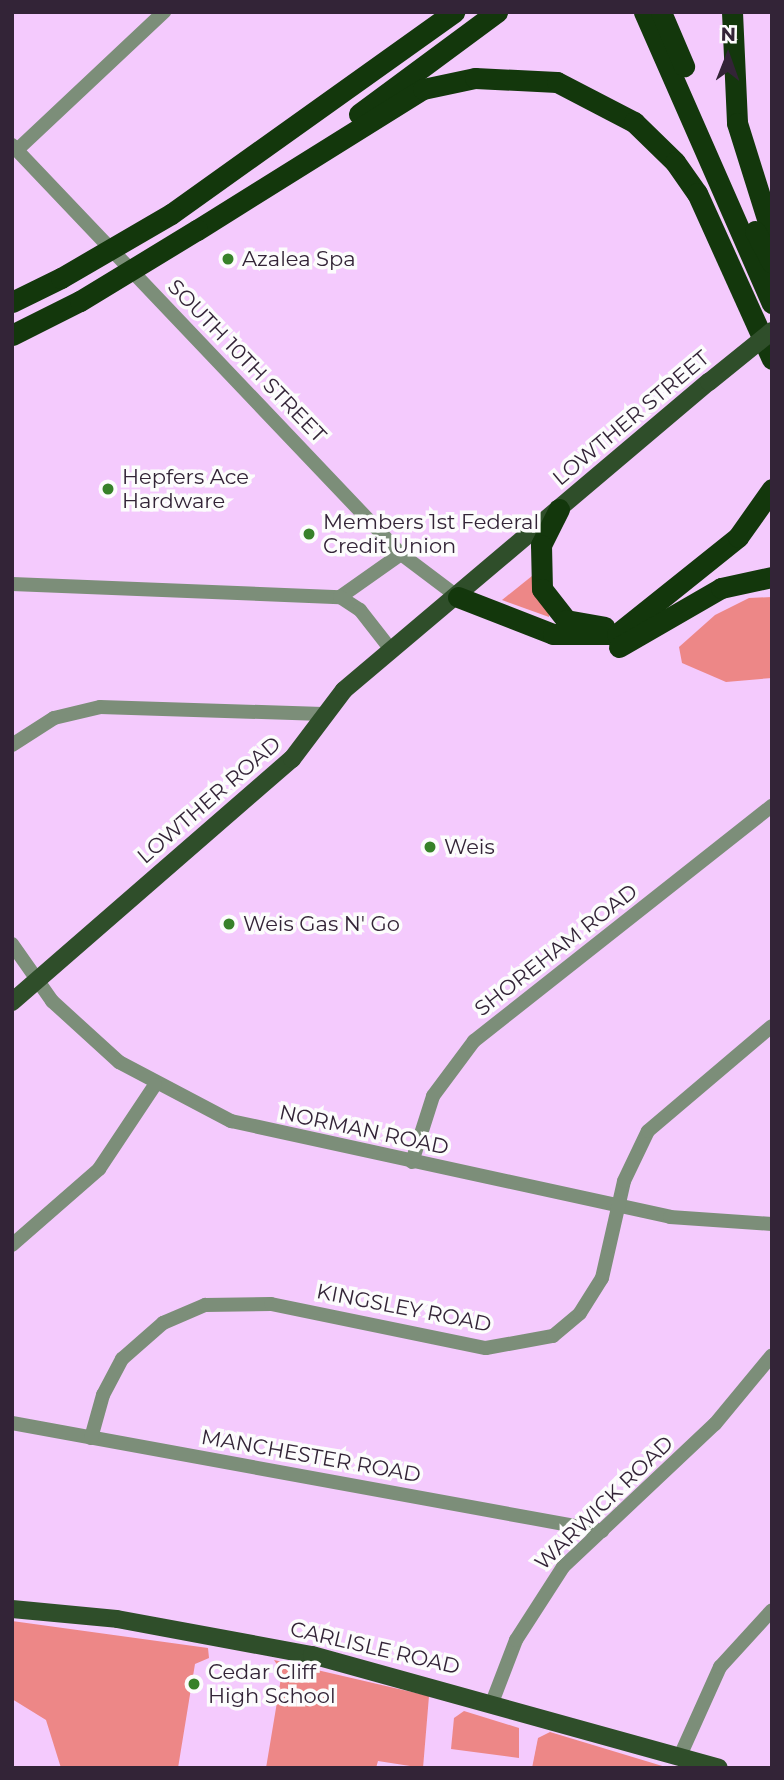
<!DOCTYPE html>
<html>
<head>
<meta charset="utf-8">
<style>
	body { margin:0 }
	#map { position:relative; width:784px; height:1780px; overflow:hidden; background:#f4cafd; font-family:Montserrat,sans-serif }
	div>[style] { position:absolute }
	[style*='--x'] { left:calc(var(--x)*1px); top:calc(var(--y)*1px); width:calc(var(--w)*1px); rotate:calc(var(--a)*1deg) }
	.green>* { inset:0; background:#ed8787 }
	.minor>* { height:14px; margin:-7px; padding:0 7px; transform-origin:7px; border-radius:7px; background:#7c8e79 }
	.major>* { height:18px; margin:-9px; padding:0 9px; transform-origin:9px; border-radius:9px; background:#2f4e2a }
	.highway>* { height:21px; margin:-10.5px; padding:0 10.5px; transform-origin:10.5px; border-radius:10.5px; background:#13370c }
	.major-bridge>* { height:18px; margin:-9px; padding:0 9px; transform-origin:9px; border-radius:9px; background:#2f4e2a }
	.highway-bridge>* { height:21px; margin:-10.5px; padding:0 10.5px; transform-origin:10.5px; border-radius:10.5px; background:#13370c }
	.dots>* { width:19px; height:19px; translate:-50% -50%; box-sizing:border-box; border:4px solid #fcfcfc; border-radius:50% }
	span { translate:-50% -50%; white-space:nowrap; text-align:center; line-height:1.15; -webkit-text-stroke:7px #fcfcfc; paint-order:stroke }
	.poi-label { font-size:21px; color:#332437 }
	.left { translate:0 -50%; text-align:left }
	.street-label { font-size:21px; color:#332437 }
	.frame { position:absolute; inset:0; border:14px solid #332437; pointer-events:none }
	.north { position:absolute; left:693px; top:21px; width:70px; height:70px; -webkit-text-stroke:5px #fcfcfc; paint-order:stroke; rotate:1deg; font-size:19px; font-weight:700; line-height:28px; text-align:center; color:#332437 }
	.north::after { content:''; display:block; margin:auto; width:24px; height:32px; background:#332437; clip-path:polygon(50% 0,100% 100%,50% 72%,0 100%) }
</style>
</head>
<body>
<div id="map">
	<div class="green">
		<div style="clip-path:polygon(532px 576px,549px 615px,549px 617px,502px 600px)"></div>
		<div style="clip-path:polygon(772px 597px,772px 678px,726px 682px,682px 663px,679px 647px,715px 615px,749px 598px)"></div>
		<div style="clip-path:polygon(12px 1621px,208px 1648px,209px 1658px,195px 1664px,178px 1768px,61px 1768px,46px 1720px,12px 1699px)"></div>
		<div style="clip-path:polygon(274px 1660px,429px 1696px,423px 1768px,378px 1761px,376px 1768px,266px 1768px,282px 1672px)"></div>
		<div style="clip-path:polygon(464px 1711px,519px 1728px,519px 1758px,451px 1749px,454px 1718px)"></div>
		<div style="clip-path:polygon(550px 1732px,669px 1768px,532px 1768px,538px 1738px)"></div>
	</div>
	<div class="minor">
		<div style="--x:12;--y:145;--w:564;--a:46.44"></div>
		<div style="--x:401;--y:554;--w:71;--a:37"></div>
		<div style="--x:17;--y:150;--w:202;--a:-43.2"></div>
		<div style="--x:12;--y:584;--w:328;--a:2.3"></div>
		<div style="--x:340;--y:597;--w:75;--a:-35.2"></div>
		<div style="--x:340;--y:597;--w:24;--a:33"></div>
		<div style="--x:360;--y:610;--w:52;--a:52"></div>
		<div style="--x:12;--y:745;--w:50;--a:-32.7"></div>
		<div style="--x:54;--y:718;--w:47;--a:-13.4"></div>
		<div style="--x:100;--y:707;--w:223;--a:1.8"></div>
		<div style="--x:12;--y:944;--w:70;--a:54.9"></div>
		<div style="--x:52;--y:1001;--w:91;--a:42.3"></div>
		<div style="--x:119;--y:1062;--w:127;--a:27.8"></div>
		<div style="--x:231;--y:1121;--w:449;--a:12.3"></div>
		<div style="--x:670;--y:1217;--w:102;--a:3.9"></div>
		<div style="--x:412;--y:1162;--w:69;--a:-72.3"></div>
		<div style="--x:433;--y:1096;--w:69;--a:-53.3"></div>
		<div style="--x:474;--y:1041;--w:380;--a:-38.3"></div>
		<div style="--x:12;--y:1245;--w:116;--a:-41.1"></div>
		<div style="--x:99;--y:1169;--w:101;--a:-56.3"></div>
		<div style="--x:12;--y:1423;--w:600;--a:10.37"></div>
		<div style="--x:91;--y:1438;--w:45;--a:-74.4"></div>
		<div style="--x:103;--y:1395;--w:41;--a:-62.2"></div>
		<div style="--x:122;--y:1359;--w:55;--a:-41.3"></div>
		<div style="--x:163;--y:1323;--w:46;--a:-23.2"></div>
		<div style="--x:205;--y:1305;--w:66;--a:-0.9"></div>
		<div style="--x:271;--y:1304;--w:219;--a:11.6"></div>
		<div style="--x:486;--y:1348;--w:68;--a:-10.2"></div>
		<div style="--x:553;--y:1336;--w:35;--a:-40"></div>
		<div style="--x:580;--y:1313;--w:41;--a:-57.8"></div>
		<div style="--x:602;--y:1278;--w:99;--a:-77.2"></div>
		<div style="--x:624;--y:1181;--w:55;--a:-64.4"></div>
		<div style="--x:648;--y:1131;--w:162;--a:-40.3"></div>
		<div style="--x:493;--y:1700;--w:64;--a:-69"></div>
		<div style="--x:516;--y:1640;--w:87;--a:-57.2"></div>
		<div style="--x:563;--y:1567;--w:209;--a:-43.3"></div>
		<div style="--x:715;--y:1424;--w:89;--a:-50.4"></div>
		<div style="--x:680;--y:1756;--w:98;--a:-65.8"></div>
		<div style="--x:720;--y:1667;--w:77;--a:-47.6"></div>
	</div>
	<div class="major">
		<div style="--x:12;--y:1002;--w:371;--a:-41"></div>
		<div style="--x:292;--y:759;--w:86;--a:-53"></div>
		<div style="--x:344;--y:690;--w:478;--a:-40.2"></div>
		<div style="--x:12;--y:1609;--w:105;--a:5.4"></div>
		<div style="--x:117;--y:1619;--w:198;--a:10.5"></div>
		<div style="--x:312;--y:1655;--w:422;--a:15.5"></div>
	</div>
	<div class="highway">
		<div style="--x:644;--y:12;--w:318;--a:66.3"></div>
		<div style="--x:661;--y:12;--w:59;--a:66.9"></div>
		<div style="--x:732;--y:12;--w:111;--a:87.4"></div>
		<div style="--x:737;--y:123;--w:117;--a:72.6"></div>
		<div style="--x:359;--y:114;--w:172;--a:-36.5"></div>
		<div style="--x:171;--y:214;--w:348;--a:-35.5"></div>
		<div style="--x:197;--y:230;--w:266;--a:-32"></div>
		<div style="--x:423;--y:89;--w:53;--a:-11.9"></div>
		<div style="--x:475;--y:78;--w:82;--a:2.8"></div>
		<div style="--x:557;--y:82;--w:87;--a:27.5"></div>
		<div style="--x:634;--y:122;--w:57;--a:44.3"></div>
		<div style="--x:675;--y:162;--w:38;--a:55"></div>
		<div style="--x:697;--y:193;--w:182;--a:65.7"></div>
		<div style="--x:755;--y:231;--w:36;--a:62"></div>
		<div style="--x:12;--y:302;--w:55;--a:-26.1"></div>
		<div style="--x:12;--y:335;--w:76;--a:-26.6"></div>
		<div style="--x:559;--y:509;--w:40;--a:116.6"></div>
		<div style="--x:541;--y:545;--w:44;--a:88.7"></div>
		<div style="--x:542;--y:589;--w:39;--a:52"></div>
		<div style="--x:566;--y:620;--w:39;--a:10"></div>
		<div style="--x:458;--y:597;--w:102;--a:21.3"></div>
		<div style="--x:553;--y:634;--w:64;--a:0"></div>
		<div style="--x:617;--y:634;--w:155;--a:-38.7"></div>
		<div style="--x:738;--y:537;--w:59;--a:-54.7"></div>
		<div style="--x:619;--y:647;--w:118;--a:-30"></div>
		<div style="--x:721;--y:588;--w:52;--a:-12.2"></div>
	</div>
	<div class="major-bridge">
		<div style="--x:709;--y:382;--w:81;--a:-39"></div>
	</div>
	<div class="highway-bridge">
		<div style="--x:61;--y:278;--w:127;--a:-30.2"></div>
		<div style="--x:80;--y:301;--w:137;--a:-31.3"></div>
	</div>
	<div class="dots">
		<div style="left:228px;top:259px;background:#378129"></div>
		<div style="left:108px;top:489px;background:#378129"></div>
		<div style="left:309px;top:534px;background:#378129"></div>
		<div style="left:430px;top:847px;background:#378129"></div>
		<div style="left:229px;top:924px;background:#378129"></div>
		<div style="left:194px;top:1684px;background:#378129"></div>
	</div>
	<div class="poi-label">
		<span class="left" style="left:242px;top:259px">Azalea Spa</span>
		<span class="left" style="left:122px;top:489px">Hepfers Ace<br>Hardware</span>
		<span class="left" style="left:323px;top:534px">Members 1st Federal<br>Credit Union</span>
		<span class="left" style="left:444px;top:847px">Weis</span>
		<span class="left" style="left:243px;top:924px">Weis Gas N' Go</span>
		<span class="left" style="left:208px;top:1684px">Cedar Cliff<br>High School</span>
	</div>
	<div class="street-label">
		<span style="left:247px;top:361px;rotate:46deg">SOUTH 10TH STREET</span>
		<span style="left:631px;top:418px;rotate:-40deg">LOWTHER STREET</span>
		<span style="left:209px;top:800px;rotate:-41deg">LOWTHER ROAD</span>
		<span style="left:556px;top:950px;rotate:-38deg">SHOREHAM ROAD</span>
		<span style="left:364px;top:1130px;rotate:12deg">NORMAN ROAD</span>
		<span style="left:404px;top:1308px;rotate:11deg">KINGSLEY ROAD</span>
		<span style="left:311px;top:1456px;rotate:10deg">MANCHESTER ROAD</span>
		<span style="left:604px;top:1503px;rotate:-44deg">WARWICK ROAD</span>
		<span style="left:375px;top:1648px;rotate:13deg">CARLISLE ROAD</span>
	</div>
	<div class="frame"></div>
	<div class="north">N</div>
</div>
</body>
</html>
